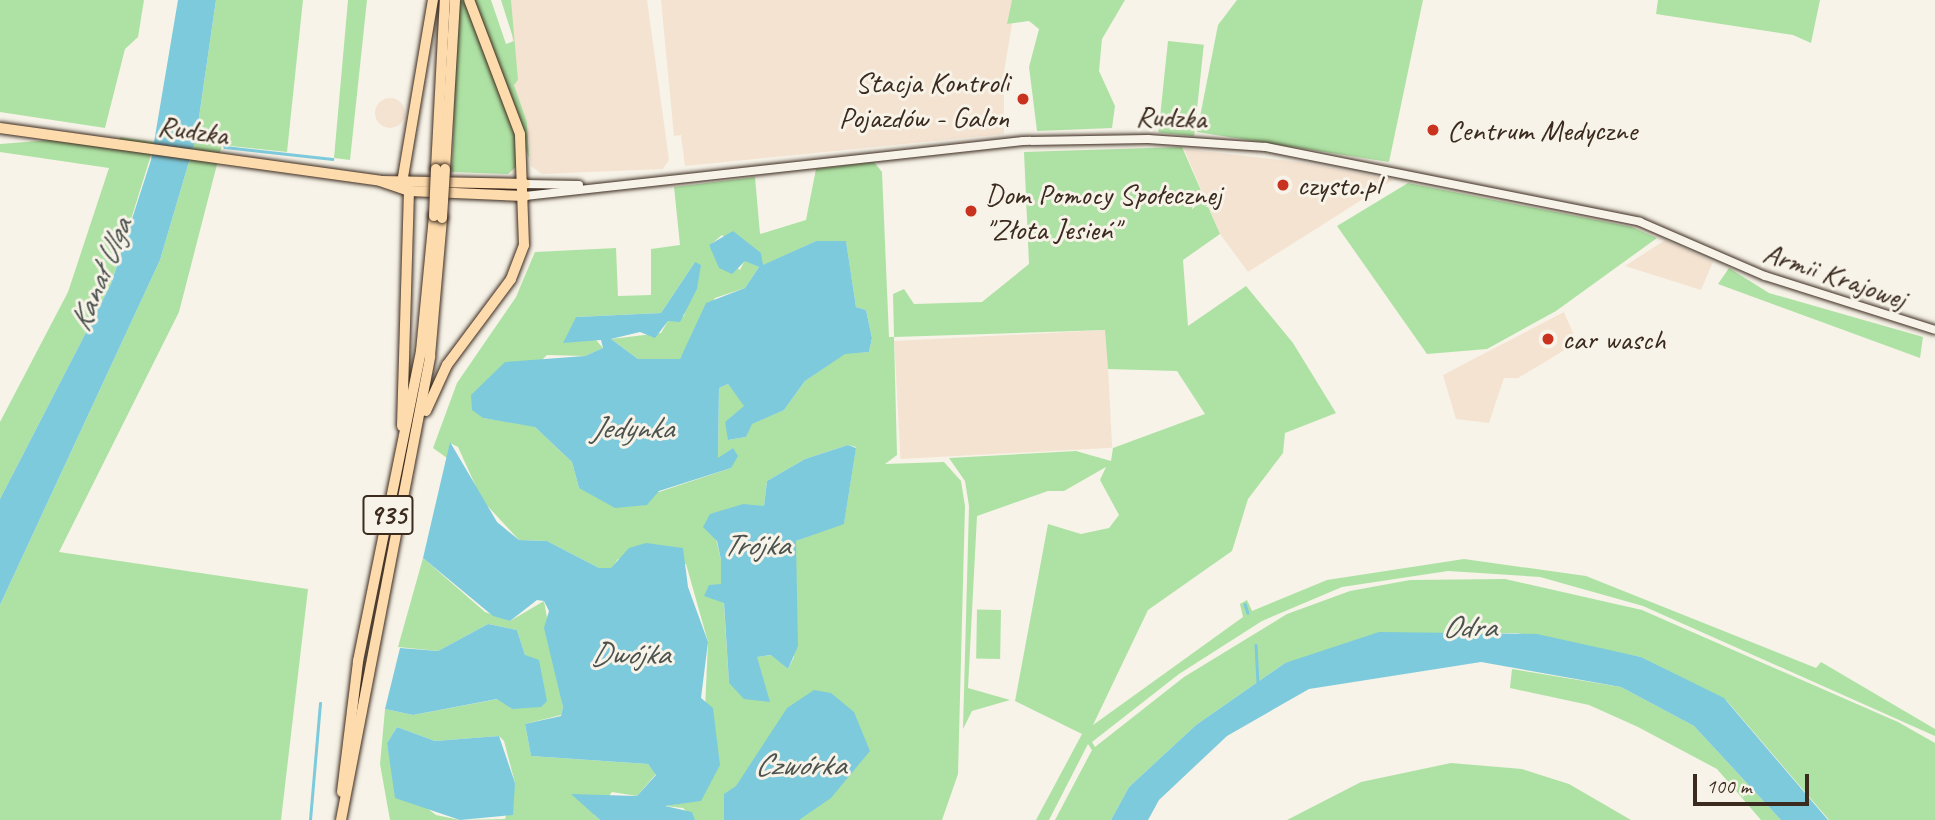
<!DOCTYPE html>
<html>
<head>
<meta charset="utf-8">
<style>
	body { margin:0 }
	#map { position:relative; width:1935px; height:820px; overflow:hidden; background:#f7f3e8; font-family:Caveat,sans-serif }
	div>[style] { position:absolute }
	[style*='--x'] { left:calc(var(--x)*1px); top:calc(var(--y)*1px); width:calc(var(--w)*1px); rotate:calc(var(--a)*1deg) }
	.built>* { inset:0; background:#f5e3d2; transform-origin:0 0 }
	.round { border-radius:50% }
	.green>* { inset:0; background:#aee2a4; transform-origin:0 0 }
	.water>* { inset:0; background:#7dcadc }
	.stream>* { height:2.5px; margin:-1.25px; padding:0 1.25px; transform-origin:1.25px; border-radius:1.25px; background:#7dcadc }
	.roads { filter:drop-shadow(0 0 2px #3b2a1e) drop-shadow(0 0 2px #3b2a1e) }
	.minor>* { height:8px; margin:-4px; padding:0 4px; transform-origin:4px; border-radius:4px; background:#f7f3e8 }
	.major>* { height:10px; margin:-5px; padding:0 5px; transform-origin:5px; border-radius:5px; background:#fedbac }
	.bridges { filter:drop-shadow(0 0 2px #3b2a1e) drop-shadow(0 0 2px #3b2a1e) }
	.major-bridge>* { height:10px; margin:-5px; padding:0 5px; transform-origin:5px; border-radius:5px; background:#fedbac }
	.dots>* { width:19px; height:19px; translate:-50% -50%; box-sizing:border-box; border:4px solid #f7f3e8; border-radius:50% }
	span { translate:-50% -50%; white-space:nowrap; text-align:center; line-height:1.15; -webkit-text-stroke:6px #f7f3e8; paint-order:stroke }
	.shield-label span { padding:2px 5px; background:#f7f3e8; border:2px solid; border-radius:5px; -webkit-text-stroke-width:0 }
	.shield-label { font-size:28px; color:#3b2a1e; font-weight:700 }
	.poi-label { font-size:30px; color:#3b2a1e }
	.right { translate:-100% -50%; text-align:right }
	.left { translate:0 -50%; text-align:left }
	.street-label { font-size:30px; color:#3b2a1e }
	.water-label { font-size:32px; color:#4c524e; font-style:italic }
	.scale { position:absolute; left:1693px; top:774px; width:116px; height:32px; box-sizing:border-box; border:4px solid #3b2a1e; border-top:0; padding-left:9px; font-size:21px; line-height:24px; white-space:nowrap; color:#3b2a1e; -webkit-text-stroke:5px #f7f3e8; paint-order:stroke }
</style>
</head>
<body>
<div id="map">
	<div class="built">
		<div style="clip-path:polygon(511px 0,647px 0,669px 160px,663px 169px,542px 174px,531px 166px,527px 122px,514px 85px)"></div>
		<div style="clip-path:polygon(661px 0,1016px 0,1004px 72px,1004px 134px,685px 166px,681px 135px,674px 136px)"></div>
		<div class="round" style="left:375px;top:98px;width:30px;height:30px"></div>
		<div style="clip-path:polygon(1184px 149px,1299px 162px,1393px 180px,1248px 272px,1220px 234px)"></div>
		<div style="clip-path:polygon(1665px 240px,1713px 262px,1701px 290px,1625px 266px)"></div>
		<div style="clip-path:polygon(1564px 312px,1573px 333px,1568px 348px,1518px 378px,1504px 378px,1489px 423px,1456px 419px,1443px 375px)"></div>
		<div style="left:1106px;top:330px;width:118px;height:212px;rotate:87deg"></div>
	</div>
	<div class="green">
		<div style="clip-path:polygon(0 0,144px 0,138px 37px,125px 49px,105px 128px,0 112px)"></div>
		<div style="clip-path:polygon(216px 0,303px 0,287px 152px,222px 145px,179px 312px,59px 552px,308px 589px,281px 820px,0 820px,0 605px,160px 260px,196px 138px)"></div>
		<div style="clip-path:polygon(348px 0,367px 0,350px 160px,334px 158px)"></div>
		<div style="clip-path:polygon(458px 0,465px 0,515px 132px,519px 164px,508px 174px,452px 172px)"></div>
		<div style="clip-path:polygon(472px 0,491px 0,506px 44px,514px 41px,501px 0,511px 0,518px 80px,514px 85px,527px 122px,529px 158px)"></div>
		<div style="clip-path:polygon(1012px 0,1125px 0,1102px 39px,1099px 71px,1115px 106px,1112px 128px,1037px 131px,1029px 67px,1039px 29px,1029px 21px,1007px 24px)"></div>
		<div style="clip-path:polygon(1237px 0,1423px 0,1389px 162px,1197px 132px,1218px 25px)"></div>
		<div style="clip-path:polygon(1658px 0,1820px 0,1811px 43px,1793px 35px,1656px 14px)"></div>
		<div style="left:1168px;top:41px;width:36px;height:92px;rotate:6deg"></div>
		<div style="clip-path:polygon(120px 137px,155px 142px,111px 284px,0 499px,0 422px,68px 292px,109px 168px,0 152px,0 144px,51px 140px,115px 149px)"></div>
		<div style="clip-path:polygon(evenodd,1182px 147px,1220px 234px,1183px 260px,1188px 326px,1246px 286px,1293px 343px,1336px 413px,1285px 433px,1283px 453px,1248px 499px,1232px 551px,1148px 610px,1093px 725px,1243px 617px,1240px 604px,1247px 600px,1252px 611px,1327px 580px,1464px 559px,1586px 576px,1816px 668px,1821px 662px,1935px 729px,1935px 736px,1643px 606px,1540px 577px,1448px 571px,1342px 587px,1262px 621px,1179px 674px,1092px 742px,1095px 747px,1184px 677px,1287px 614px,1350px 591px,1410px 580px,1505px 579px,1642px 610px,1898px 722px,1935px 743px,1935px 820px,1829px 820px,1727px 701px,1641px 657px,1517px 633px,1455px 633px,1285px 663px,1196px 725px,1129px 787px,1111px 820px,1055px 820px,1092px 750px,1088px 744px,1049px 820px,1036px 820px,1082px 734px,1015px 701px,1048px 524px,1081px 534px,1109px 528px,1119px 515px,1100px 480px,1106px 467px,1064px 491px,1048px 491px,977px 516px,968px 688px,1010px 700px,972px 711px,963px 729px,969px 506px,965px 481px,949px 458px,1076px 451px,1111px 461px,1113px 448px,1205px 414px,1177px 371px,1108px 369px,1105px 330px,894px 337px,897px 455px,885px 464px,944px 462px,961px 481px,965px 506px,958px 774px,942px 820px,695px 820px,683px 808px,665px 806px,701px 800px,708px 642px,686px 564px,618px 559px,611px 569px,599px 568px,547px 541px,519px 540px,482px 500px,458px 447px,450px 443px,447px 458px,433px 448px,457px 383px,516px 297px,535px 252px,616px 248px,618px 296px,651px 295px,651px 249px,680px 245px,674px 187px,755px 177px,760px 234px,806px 220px,816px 169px,874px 162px,882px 172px,889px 337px,894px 337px,893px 294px,904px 289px,914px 304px,982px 302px,1029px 264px,1024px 152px,1182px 147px,722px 235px,762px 266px,816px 241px,846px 242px,856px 307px,866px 310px,872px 338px,869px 352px,845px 353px,805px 381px,784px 410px,751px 424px,746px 437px,728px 440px,745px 406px,728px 384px,719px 388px,718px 459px,733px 448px,731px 468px,659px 492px,579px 488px,572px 462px,534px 426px,483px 418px,547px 355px,585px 356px,603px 348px,576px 317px,661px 313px,695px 262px,684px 316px,668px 321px,661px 333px,611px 339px,638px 359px,680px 359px,715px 298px,745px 288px,759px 267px,745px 260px,740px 270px,709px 246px,722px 235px,1182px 147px,848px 445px,856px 447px,844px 523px,796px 541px,794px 657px,788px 669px,772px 655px,756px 657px,769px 701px,729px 683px,721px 560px,710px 514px,764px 506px,767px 481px,805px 459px,848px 445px)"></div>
		<div style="clip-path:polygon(1408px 183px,1632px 227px,1657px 238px,1556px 311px,1487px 349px,1427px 354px,1337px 226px)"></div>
		<div style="clip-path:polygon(1729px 268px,1769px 293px,1923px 337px,1920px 358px,1718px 284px)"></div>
		<div style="clip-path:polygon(423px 558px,485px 612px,510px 621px,544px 601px,563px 707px,561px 715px,525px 724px,531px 756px,648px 764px,656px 774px,637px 796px,612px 792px,594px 815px,600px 820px,463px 820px,505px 819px,515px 783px,504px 741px,499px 736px,435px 741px,397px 727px,387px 743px,394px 783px,436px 815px,460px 820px,390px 820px,380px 764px,385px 709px,413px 715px,498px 699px,512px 709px,525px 655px,517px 630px,488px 624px,438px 651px,398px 647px)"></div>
		<div style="left:1001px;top:610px;width:49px;height:24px;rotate:91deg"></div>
		<div style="clip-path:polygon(1512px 669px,1621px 687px,1694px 726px,1781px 820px,1761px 820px,1717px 769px,1638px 727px,1589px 705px,1510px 688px)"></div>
		<div style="clip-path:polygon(1451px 763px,1522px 769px,1569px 784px,1631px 820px,1287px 820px,1361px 782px)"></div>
	</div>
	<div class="water">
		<div style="clip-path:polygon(178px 0,216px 0,196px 138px,160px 260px,0 605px,0 499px,111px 284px,151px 160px)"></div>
		<div style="clip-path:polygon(733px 231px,761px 253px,763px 265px,816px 241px,846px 241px,856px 307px,866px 310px,872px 338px,869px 352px,845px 354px,805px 381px,784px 410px,752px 424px,746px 437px,728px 440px,725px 422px,744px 406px,728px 384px,719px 388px,718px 458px,733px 448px,738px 456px,731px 468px,659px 491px,647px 505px,615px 508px,579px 488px,572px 462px,535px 427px,483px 418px,472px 410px,471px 395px,505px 362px,585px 356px,603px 348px,601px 340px,563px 343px,576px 317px,661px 313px,695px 262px,701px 265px,697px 289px,680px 322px,668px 321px,655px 338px,640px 332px,611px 339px,638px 359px,680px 359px,706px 303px,745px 288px,759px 267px,745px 261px,732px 274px,719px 268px,709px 245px)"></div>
		<div style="clip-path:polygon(450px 442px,497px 522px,519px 540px,547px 541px,599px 568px,611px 568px,629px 548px,646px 543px,683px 548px,688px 587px,708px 642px,701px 698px,713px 708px,720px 765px,701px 801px,665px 806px,692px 812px,695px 820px,600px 820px,571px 794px,637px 796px,656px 775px,648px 764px,531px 756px,525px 724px,561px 716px,563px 707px,544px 628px,549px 611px,544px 601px,537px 600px,510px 621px,493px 616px,423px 558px)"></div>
		<div style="clip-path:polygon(848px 445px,856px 448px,844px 524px,796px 541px,798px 646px,788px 669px,771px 655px,757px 657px,770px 702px,744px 699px,729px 683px,724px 603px,704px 596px,709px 585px,721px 584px,721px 560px,717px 541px,703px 527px,710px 514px,743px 504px,764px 506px,767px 481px,805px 459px)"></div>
		<div style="clip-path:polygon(488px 624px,517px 630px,525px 655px,539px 660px,547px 701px,541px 707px,512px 709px,497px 699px,413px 715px,385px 709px,400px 648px,438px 651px)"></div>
		<div style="clip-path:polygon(1379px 632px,1537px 634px,1641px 657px,1724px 698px,1828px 820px,1781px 820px,1694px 726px,1621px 687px,1481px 662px,1309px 689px,1227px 736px,1159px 800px,1148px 820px,1111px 820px,1129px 787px,1196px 725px,1285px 663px)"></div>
		<div style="clip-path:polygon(814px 690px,831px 693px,854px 712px,870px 751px,831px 798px,799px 820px,724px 820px,724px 794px,736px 786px,787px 708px)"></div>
		<div style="clip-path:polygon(397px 727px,435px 741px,499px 736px,515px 783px,513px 815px,460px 820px,395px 798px,387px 743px)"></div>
	</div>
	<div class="stream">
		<div style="--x:198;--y:128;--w:27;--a:13"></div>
		<div style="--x:224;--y:134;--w:13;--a:86"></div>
		<div style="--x:225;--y:147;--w:108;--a:6.4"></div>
		<div style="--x:1245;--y:604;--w:9;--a:72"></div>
		<div style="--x:1256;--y:645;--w:38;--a:87"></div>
		<div style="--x:310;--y:820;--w:117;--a:-85.1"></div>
	</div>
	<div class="roads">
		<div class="minor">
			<div style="--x:525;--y:184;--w:54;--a:1.1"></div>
			<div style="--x:525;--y:196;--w:501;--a:-6.3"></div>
			<div style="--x:1023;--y:141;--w:125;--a:-0.9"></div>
			<div style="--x:1148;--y:139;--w:118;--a:3.9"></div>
			<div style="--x:1266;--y:147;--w:381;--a:11.3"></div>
			<div style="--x:1640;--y:222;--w:136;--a:23.4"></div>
			<div style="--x:1765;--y:276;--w:178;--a:17.6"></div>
		</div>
		<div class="major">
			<div style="--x:0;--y:128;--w:384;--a:7.9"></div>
			<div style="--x:380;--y:181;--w:31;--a:19"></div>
			<div style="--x:409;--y:191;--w:116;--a:2.5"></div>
			<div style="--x:436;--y:169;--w:169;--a:-87"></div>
			<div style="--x:445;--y:169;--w:169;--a:-86.6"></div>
			<div style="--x:382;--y:181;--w:143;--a:1.2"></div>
			<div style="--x:426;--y:411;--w:51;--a:-65.5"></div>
			<div style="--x:447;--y:365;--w:107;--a:-53.3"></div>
			<div style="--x:511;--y:279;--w:36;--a:-69"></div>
			<div style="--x:524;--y:245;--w:111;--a:-92.1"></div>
			<div style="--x:520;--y:134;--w:143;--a:-110.8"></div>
			<div style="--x:402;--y:426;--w:235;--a:-88.3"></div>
			<div style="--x:409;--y:191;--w:15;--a:-113"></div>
			<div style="--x:403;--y:177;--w:180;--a:-80.4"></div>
			<div style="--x:342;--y:792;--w:132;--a:-83"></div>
			<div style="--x:358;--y:661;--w:316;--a:-78.5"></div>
			<div style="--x:421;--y:351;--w:136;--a:-84.5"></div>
			<div style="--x:341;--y:820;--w:472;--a:-79.1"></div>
			<div style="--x:430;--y:356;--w:139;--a:-85"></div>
		</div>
	</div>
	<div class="bridges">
		<div class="major-bridge">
			<div style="--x:434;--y:216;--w:47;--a:-87.6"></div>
			<div style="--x:442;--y:218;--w:49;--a:-86.5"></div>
		</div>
	</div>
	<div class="dots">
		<div style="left:1023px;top:99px;background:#c8321e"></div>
		<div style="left:1433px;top:130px;background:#c8321e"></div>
		<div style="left:1283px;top:185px;background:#c8321e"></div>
		<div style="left:971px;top:211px;background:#c8321e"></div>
		<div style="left:1548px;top:339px;background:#c8321e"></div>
	</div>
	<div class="shield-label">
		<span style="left:388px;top:515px">935</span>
	</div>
	<div class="poi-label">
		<span class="right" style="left:1009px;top:99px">Stacja Kontroli<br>Pojazdów - Galon</span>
		<span class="left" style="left:1447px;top:130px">Centrum Medyczne</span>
		<span class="left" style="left:1297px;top:185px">czysto.pl</span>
		<span class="left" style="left:985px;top:211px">Dom Pomocy Społecznej<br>"Złota Jesień"</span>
		<span class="left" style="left:1562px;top:339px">car wasch</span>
	</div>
	<div class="street-label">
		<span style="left:1171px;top:117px;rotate:2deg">Rudzka</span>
		<span style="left:193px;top:130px;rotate:8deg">Rudzka</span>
		<span style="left:1835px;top:275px;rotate:19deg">Armii Krajowej</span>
	</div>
	<div class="water-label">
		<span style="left:101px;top:275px;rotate:-68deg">Kanał Ulga</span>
		<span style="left:632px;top:428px">Jedynka</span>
		<span style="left:756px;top:545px">Trójka</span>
		<span style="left:1469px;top:627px">Odra</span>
		<span style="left:630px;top:654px">Dwójka</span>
		<span style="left:800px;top:765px">Czwórka</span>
	</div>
	<div class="scale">100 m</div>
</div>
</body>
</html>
